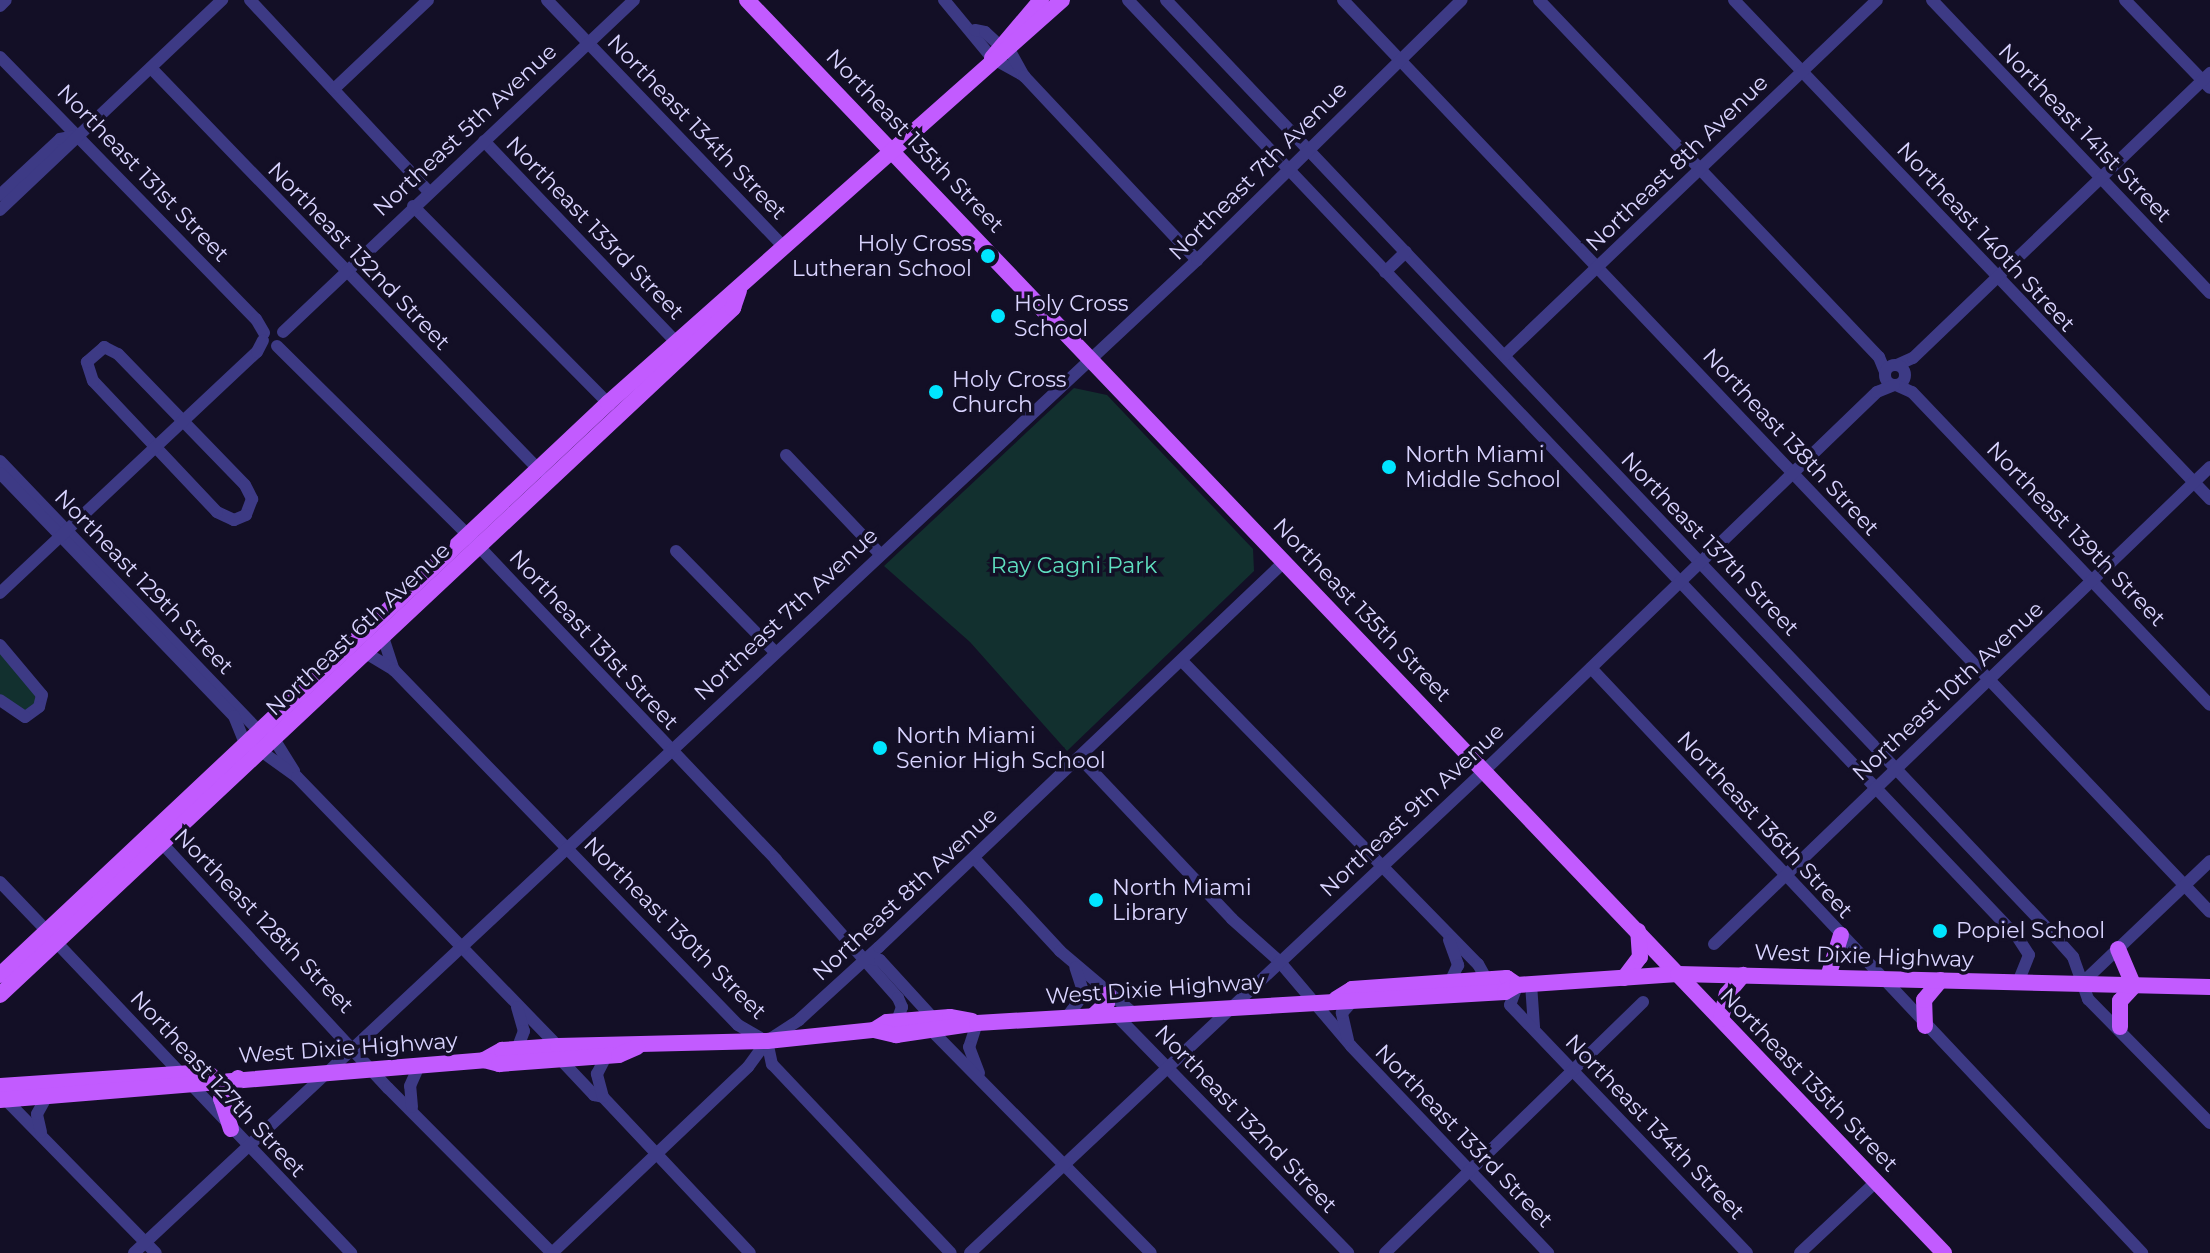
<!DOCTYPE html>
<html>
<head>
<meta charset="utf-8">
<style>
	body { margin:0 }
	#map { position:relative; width:2210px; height:1253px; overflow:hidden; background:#130f26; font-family:Montserrat,sans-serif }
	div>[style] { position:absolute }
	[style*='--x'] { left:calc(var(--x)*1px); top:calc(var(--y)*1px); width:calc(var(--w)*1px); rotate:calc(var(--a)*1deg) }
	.green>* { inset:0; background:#12302f }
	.minor>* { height:12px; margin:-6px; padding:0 6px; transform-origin:6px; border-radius:6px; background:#3d3a85 }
	.minor>.ring { margin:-6px; padding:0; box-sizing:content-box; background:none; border:12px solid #3d3a85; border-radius:50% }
	.major>* { height:16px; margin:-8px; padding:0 8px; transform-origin:8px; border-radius:8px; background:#c25bff }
	.dots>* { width:22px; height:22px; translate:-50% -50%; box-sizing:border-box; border:4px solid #130f26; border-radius:50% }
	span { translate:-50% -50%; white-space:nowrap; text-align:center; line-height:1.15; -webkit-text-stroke:7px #130f26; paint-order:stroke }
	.street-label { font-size:22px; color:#d9d4ff }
	.poi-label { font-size:22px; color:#d9d4ff }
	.right { translate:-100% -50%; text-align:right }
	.left { translate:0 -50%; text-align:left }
	.park-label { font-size:22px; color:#5fe0c0 }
</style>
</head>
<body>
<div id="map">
	<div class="green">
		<div style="clip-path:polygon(1074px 388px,1107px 395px,1253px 549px,1254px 571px,1067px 751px,970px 642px,884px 566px)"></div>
		<div style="clip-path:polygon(0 649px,34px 685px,38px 701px,25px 712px,0 696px)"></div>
	</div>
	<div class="minor">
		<div style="--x:250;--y:0;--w:261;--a:47"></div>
		<div style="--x:547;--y:0;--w:342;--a:46.2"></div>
		<div style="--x:944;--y:0;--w:75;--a:50.4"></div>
		<div style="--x:992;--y:58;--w:37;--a:29"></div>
		<div style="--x:1128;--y:0;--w:1293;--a:46.5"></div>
		<div style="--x:2018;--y:938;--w:20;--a:57"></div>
		<div style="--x:2029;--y:955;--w:29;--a:112"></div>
		<div style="--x:1166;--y:0;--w:1281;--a:46.49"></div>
		<div style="--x:2048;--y:929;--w:38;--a:48"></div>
		<div style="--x:2073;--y:957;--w:45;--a:70.3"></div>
		<div style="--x:2088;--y:999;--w:174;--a:45.5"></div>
		<div style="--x:1343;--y:0;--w:1258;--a:46.45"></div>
		<div style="--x:1539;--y:0;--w:493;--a:46.4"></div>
		<div style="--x:1879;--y:357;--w:16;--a:68"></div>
		<div style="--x:1734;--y:0;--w:690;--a:46.35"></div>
		<div style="--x:1932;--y:0;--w:404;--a:46.5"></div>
		<div style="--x:2125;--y:0;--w:122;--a:46"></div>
		<div style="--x:0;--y:6;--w:8;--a:-45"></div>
		<div style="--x:975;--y:30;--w:10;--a:11"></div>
		<div style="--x:985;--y:32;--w:19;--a:43"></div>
		<div style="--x:1010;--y:51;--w:29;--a:61"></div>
		<div style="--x:1024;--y:76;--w:253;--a:46.8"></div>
		<div style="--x:0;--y:57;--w:366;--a:45.7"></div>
		<div style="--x:256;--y:319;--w:16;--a:60"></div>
		<div style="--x:151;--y:68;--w:560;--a:46.01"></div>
		<div style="--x:335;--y:88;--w:128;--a:-43.4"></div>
		<div style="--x:484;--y:141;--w:278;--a:46.3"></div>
		<div style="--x:0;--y:195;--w:82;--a:-43"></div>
		<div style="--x:60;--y:139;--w:20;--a:-11"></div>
		<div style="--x:413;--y:206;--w:277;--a:45.3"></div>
		<div style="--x:0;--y:210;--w:306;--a:-43.4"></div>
		<div style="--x:1385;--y:272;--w:29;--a:-44"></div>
		<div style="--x:283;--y:332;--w:483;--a:-43.4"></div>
		<div style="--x:277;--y:346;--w:269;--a:44.7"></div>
		<div style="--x:468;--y:535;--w:448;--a:46.5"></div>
		<div style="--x:776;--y:860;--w:184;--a:48.5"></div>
		<div style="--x:898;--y:998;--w:10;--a:66"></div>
		<div style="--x:902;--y:1007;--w:15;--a:110"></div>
		<div style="--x:104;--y:347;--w:16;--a:27"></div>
		<div style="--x:118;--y:354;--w:182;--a:45.9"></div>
		<div style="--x:245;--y:485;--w:16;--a:63"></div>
		<div style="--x:252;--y:499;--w:17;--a:111"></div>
		<div style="--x:246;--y:515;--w:13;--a:157"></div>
		<div style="--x:234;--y:520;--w:19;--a:-155"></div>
		<div style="--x:217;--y:512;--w:180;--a:-133.4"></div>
		<div style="--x:93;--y:381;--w:20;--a:-108"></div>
		<div style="--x:87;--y:362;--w:23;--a:-41"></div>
		<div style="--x:1505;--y:355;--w:514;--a:-43.66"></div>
		<div style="--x:1897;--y:365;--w:17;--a:-24"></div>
		<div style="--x:1913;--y:358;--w:412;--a:-43.8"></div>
		<div class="ring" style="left:1885px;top:365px;width:8px;height:8px"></div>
		<div style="--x:1896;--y:385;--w:17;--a:24"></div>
		<div style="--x:1912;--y:392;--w:432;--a:46.4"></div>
		<div style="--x:786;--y:455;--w:135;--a:46.5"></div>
		<div style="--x:0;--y:461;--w:376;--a:46.2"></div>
		<div style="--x:0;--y:473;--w:337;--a:46.1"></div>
		<div style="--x:234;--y:716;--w:31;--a:68"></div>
		<div style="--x:676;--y:551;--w:140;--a:45.6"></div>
		<div style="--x:0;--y:593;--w:352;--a:-43.2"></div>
		<div style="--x:257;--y:352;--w:13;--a:-63"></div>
		<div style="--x:383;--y:637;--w:35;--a:72"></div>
		<div style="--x:0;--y:645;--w:65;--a:50"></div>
		<div style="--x:42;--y:695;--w:12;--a:104"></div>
		<div style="--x:39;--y:707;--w:17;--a:144"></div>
		<div style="--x:25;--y:717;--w:30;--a:-146"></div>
		<div style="--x:366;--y:653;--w:33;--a:31"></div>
		<div style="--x:394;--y:670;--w:494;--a:45.9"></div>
		<div style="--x:738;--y:1025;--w:30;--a:30"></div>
		<div style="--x:1182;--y:661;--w:424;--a:45.7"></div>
		<div style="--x:1478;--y:964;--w:18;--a:61"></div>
		<div style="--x:1591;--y:668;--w:804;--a:46.71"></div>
		<div style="--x:274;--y:739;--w:38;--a:58"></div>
		<div style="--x:261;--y:751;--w:44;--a:35.8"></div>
		<div style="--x:297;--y:777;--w:375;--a:45.9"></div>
		<div style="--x:1080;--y:758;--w:221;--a:46.6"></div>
		<div style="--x:1232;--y:919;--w:63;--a:41.8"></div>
		<div style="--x:1279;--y:961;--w:111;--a:49.7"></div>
		<div style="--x:1351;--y:1046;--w:286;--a:46.4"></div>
		<div style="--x:158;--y:839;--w:339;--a:47.3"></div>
		<div style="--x:388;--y:1088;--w:233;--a:45.2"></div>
		<div style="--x:974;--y:858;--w:127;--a:47.2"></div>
		<div style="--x:1060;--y:951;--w:94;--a:40.3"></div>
		<div style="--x:0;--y:882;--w:68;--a:46.2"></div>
		<div style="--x:1449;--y:940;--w:27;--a:70"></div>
		<div style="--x:1458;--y:965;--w:19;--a:115"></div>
		<div style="--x:56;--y:942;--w:429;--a:46.5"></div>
		<div style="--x:1714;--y:944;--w:688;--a:-43.88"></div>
		<div style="--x:866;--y:958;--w:14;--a:8"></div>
		<div style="--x:880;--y:960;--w:79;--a:47.6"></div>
		<div style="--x:2082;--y:983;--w:177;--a:-43.6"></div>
		<div style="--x:1531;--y:984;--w:43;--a:86"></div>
		<div style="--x:1517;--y:986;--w:20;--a:110"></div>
		<div style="--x:1510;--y:1005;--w:343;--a:46.3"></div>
		<div style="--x:517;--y:1007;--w:25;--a:74"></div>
		<div style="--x:524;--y:1031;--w:19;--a:111"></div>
		<div style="--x:1115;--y:1014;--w:334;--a:45.7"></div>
		<div style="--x:1067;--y:1017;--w:29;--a:-54"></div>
		<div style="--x:1084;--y:994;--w:28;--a:-108"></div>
		<div style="--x:977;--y:1023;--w:25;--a:108"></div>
		<div style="--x:969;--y:1047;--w:28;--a:69"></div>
		<div style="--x:933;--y:1032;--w:310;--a:45.4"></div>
		<div style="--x:1348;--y:1040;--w:28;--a:-103"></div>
		<div style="--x:1342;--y:1013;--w:13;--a:-48"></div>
		<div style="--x:767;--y:1041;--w:24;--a:78"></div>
		<div style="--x:772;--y:1064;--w:260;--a:46.6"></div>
		<div style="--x:560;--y:1059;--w:50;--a:46.6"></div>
		<div style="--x:594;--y:1095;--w:9;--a:13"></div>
		<div style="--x:603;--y:1097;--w:214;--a:46.7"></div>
		<div style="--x:603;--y:1097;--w:24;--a:-105"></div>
		<div style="--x:597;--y:1074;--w:20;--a:-63"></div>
		<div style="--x:6;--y:1100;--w:214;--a:45.6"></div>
		<div style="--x:412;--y:1107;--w:21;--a:-95"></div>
		<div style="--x:410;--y:1086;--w:22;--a:-66"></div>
		<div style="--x:41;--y:1132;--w:18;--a:-103"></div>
		<div style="--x:37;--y:1114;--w:21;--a:-61"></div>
		<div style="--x:134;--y:1253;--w:1455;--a:-43.05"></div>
		<div style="--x:1197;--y:260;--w:371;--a:-44.5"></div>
		<div style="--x:552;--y:1253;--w:270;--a:-43.5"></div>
		<div style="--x:748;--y:1067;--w:32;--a:-54"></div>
		<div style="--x:767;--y:1041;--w:38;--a:-33"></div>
		<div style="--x:799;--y:1020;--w:108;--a:-42.4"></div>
		<div style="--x:879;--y:947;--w:560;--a:-43.55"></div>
		<div style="--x:970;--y:1253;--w:706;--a:-43.16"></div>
		<div style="--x:1485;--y:770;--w:545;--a:-43.96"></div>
		<div style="--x:1877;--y:392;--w:18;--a:-22"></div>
		<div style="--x:1385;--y:1253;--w:360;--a:-44.2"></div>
		<div style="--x:1800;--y:1253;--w:104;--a:-43.1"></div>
	</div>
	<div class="major">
		<div style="--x:747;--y:0;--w:1733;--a:46.31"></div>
		<div style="--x:992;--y:58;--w:76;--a:-49.8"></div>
		<div style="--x:2118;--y:949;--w:39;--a:67"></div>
		<div style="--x:0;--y:975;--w:835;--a:-43.25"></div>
		<div style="--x:608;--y:403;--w:607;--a:-41.59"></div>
		<div style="--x:1828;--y:977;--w:44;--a:-72.8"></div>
		<div style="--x:1624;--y:978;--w:26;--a:-53"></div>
		<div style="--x:1640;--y:957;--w:26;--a:-94"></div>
		<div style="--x:0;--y:995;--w:1005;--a:-43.14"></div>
		<div style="--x:733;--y:308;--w:18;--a:-71"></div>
		<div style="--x:1336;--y:999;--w:19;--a:-32"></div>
		<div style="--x:1352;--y:989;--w:155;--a:-4.1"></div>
		<div style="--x:1507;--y:978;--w:12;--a:35"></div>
		<div style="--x:1094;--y:1015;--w:18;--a:-43"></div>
		<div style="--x:1107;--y:1003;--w:9;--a:-84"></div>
		<div style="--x:1721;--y:1019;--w:26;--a:-77"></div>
		<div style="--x:1727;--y:994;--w:25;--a:-50"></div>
		<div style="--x:1925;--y:1026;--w:26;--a:-92"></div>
		<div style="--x:1924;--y:1000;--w:26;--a:-50"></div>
		<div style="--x:2120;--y:1027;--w:26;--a:-90"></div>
		<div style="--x:2120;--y:1001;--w:22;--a:-47"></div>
		<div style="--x:874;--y:1030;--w:15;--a:-32"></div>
		<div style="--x:887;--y:1022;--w:63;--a:-4.5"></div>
		<div style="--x:950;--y:1017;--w:22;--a:10"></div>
		<div style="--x:484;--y:1060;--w:21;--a:-29"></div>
		<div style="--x:502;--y:1050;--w:56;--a:-4.1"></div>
		<div style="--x:558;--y:1046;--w:209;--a:-1.4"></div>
		<div style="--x:767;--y:1041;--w:108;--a:-5.9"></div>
		<div style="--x:874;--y:1030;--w:23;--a:13"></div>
		<div style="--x:896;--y:1035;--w:82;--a:-8.4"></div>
		<div style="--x:977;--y:1023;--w:529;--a:-3.36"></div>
		<div style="--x:1505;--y:992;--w:14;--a:-30"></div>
		<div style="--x:1517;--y:985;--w:161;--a:-3.9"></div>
		<div style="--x:1678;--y:974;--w:532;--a:1.4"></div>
		<div style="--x:0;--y:1086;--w:207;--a:-3.9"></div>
		<div style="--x:207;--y:1072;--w:12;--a:42"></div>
		<div style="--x:0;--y:1100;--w:486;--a:-4.7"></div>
		<div style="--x:484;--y:1060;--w:16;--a:15"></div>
		<div style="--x:499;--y:1064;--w:120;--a:-4.3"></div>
		<div style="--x:619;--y:1055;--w:20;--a:-24"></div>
		<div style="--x:231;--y:1129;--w:32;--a:-108"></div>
		<div style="--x:221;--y:1099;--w:27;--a:-51"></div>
	</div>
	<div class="dots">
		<div style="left:988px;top:256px;background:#00e5ff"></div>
		<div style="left:998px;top:316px;background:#00e5ff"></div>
		<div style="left:936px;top:392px;background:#00e5ff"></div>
		<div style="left:1389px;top:467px;background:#00e5ff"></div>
		<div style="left:880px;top:748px;background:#00e5ff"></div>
		<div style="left:1096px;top:900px;background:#00e5ff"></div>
		<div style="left:1940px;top:931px;background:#00e5ff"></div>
	</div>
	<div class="street-label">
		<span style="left:697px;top:127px;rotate:46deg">Northeast 134th Street</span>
		<span style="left:465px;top:130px;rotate:-43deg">Northeast 5th Avenue</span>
		<span style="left:2085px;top:133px;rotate:46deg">Northeast 141st Street</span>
		<span style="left:915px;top:141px;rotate:46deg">Northeast 135th Street</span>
		<span style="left:1677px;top:163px;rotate:-44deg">Northeast 8th Avenue</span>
		<span style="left:1258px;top:171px;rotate:-45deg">Northeast 7th Avenue</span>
		<span style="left:143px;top:173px;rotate:46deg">Northeast 131st Street</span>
		<span style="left:595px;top:228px;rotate:46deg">Northeast 133rd Street</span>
		<span style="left:1986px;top:237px;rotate:47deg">Northeast 140th Street</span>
		<span style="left:359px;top:256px;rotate:46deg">Northeast 132nd Street</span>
		<span style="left:1791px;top:442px;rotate:47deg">Northeast 138th Street</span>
		<span style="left:2076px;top:534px;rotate:46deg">Northeast 139th Street</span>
		<span style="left:1710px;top:544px;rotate:46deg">Northeast 137th Street</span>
		<span style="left:144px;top:582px;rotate:46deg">Northeast 129th Street</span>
		<span style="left:1362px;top:610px;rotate:46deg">Northeast 135th Street</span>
		<span style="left:786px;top:614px;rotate:-43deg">Northeast 7th Avenue</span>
		<span style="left:358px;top:629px;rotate:-43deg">Northeast 6th Avenue</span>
		<span style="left:594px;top:640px;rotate:47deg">Northeast 131st Street</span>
		<span style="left:1948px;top:691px;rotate:-43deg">Northeast 10th Avenue</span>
		<span style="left:1412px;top:810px;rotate:-43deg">Northeast 9th Avenue</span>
		<span style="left:1765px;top:825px;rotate:47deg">Northeast 136th Street</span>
		<span style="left:905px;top:894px;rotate:-43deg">Northeast 8th Avenue</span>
		<span style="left:264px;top:921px;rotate:46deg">Northeast 128th Street</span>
		<span style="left:675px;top:928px;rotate:45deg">Northeast 130th Street</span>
		<span style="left:1864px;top:956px;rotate:2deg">West Dixie Highway</span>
		<span style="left:1155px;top:989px;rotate:-4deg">West Dixie Highway</span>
		<span style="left:348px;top:1048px;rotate:-4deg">West Dixie Highway</span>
		<span style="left:1809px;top:1080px;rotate:46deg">Northeast 135th Street</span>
		<span style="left:218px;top:1084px;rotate:47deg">Northeast 127th Street</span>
		<span style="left:1246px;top:1119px;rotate:46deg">Northeast 132nd Street</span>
		<span style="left:1655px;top:1127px;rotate:46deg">Northeast 134th Street</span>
		<span style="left:1464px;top:1136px;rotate:46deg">Northeast 133rd Street</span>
	</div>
	<div class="poi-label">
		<span class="right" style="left:972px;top:256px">Holy Cross<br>Lutheran School</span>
		<span class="left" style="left:1014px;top:316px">Holy Cross<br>School</span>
		<span class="left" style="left:952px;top:392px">Holy Cross<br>Church</span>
		<span class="left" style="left:1405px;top:467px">North Miami<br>Middle School</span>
		<span class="left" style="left:896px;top:748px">North Miami<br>Senior High School</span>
		<span class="left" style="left:1112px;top:900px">North Miami<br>Library</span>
		<span class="left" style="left:1956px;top:931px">Popiel School</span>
	</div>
	<div class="park-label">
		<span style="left:1074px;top:566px">Ray Cagni Park</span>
	</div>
</div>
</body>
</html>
